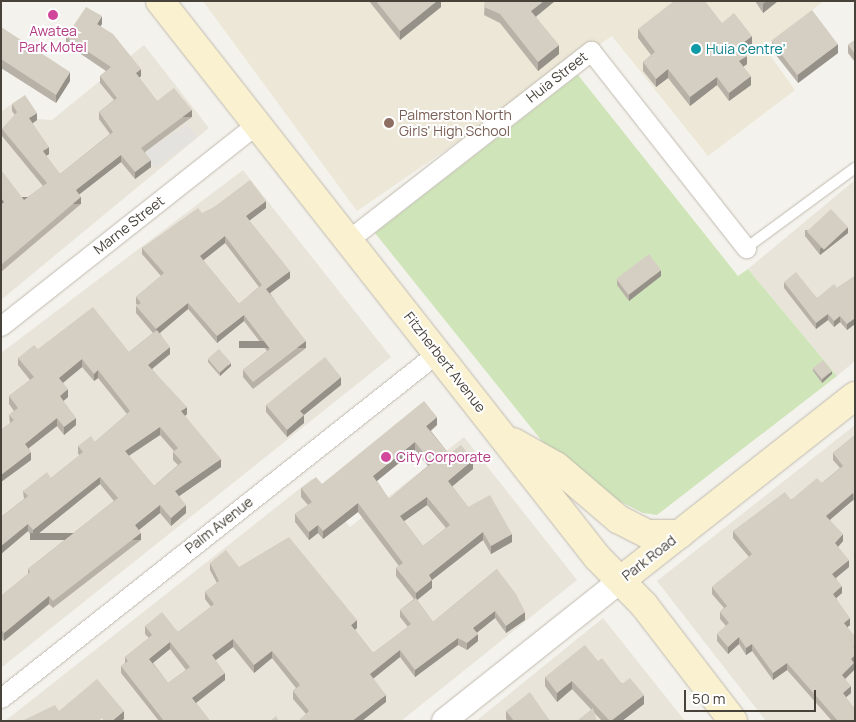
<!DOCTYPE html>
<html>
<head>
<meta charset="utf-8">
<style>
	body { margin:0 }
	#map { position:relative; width:856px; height:722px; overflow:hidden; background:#f4f2ec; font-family:Manrope,sans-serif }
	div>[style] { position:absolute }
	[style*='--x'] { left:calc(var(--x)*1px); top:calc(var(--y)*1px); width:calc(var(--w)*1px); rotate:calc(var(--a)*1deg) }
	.residential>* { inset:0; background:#e8e4da }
	.education>* { inset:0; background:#ece7d7 }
	.green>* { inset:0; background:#cfe5b9 }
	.parking>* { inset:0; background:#e4e2df }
	.roads { filter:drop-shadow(0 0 1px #bfbaaf) drop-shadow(0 0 1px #bfbaaf) }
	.service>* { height:10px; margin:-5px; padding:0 5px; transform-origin:5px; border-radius:5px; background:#fff }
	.minor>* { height:19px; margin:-9.5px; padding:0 9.5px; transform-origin:9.5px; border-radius:9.5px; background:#fff }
	.tertiary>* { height:24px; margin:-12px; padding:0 12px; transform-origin:12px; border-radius:12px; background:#fff }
	.secondary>* { height:28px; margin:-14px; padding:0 14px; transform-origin:14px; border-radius:14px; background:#faf1d0 }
	.wall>* { inset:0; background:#b7b1a7 }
	.shaded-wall>* { inset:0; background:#959088; transform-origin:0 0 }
	.building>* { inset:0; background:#d5cec2; transform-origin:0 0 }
	.dots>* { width:14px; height:14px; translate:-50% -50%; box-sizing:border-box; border:2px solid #fff; border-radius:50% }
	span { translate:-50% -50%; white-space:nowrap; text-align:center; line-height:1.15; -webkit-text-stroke:4px #fff; paint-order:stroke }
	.hotel-label { font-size:14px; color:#b23c85 }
	.left { translate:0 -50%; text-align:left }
	.culture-label { font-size:14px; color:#0d838f }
	.street-label { font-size:14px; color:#48433a }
	.education-label { font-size:14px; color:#785e54 }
	.frame { position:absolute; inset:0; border:2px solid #48433a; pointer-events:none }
	.scale { position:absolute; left:684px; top:690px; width:132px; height:22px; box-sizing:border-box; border:2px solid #48433a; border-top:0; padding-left:6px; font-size:15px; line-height:18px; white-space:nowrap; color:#48433a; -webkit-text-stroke:4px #fff; paint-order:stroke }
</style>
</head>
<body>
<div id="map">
	<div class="residential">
		<div style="clip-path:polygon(144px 45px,209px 128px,1px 300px,1px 112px,17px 100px,37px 119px,52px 120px)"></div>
		<div style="clip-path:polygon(243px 170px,391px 357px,1px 668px,1px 353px)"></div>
		<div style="clip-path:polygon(855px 180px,855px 361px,837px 376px,748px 269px)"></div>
		<div style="clip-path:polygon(855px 425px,855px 721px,766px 721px,657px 581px)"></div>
		<div style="clip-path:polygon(464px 437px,577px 580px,401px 721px,5px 721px,312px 479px,350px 527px)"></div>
		<div style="clip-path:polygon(603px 618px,685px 721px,476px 721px)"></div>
	</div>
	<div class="education">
		<div style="clip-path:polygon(203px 1px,824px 1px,764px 47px,795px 90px,708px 156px,612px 36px,357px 211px)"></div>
	</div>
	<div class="green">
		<div style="clip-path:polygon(578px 75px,738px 276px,748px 269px,837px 376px,657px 515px,643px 513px,595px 489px,549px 450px,375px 233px)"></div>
	</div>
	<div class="parking">
		<div style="clip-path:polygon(187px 125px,197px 138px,155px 168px,135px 142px,147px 133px,157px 143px)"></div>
	</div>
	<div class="roads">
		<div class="service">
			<div style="--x:746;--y:248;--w:135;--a:-36.3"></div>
		</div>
		<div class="minor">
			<div style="--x:348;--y:240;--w:308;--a:-37.9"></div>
			<div style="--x:591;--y:51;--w:251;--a:51.8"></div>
			<div style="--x:1;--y:326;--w:326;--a:-38.3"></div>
			<div style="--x:1;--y:698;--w:556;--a:-38.35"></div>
		</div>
		<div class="tertiary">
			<div style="--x:444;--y:721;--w:226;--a:-38.5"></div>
		</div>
		<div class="secondary">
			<div style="--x:160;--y:1;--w:707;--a:51.83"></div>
			<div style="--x:597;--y:557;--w:67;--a:45.6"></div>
			<div style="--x:644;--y:605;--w:146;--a:52.5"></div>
			<div style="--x:513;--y:442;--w:49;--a:29.2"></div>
			<div style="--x:556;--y:466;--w:82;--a:40.5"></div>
			<div style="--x:618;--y:519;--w:34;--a:27"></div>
			<div style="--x:648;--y:534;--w:32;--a:0"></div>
			<div style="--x:621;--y:580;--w:298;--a:-38.2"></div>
		</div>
	</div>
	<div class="wall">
		<div style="clip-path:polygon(369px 1px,441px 1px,441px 7px,400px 40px)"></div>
		<div style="clip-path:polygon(485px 1px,555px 1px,536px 17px,559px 54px,538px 71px,500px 23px,484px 15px)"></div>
		<div style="clip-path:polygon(755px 1px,778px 1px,763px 13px)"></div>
		<div style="clip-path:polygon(722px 23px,752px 45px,743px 51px,747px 64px,743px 67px,751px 85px,729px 101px,717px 85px,690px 106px,668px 78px,656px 87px,643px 71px,643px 62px,651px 55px,638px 38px,638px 29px)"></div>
		<div style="clip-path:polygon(102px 24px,100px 26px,141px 76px,139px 78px,157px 101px,192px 117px,145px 152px,151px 167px,135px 179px,121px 162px,79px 194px,81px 204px,1px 272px,1px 172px,24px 200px,43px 186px,2px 136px,2px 129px,15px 115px,12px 111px,12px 104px,37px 120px,32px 123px,49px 154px,46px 156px,60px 174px,110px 134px,99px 119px,99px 112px,114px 100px,100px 83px,100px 76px,106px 71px,66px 44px,66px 37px)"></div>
		<div style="clip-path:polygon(1px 27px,70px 81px,56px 103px,1px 68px)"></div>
		<div style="clip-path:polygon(855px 40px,855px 62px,848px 53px,848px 45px)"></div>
		<div style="clip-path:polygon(772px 41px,838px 53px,798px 83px,772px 50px)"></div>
		<div style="clip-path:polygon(evenodd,266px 208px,249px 221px,290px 278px,270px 293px,306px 348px,253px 389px,243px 377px,243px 370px,267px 351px,244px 321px,217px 343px,188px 309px,160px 333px,170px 354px,152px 369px,187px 414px,185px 416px,221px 467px,179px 496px,186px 513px,171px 526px,160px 513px,139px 530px,141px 540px,53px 608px,49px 604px,4px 641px,1px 638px,1px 596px,28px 574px,28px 569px,114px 501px,100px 484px,33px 538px,28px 531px,1px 554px,1px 517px,24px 499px,23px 491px,51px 478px,80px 455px,78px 454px,78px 446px,95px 442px,127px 414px,98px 378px,94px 381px,82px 367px,63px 383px,68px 397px,63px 401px,76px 425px,64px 435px,57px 426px,29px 448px,31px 460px,1px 482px,1px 430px,10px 423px,9px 415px,14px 411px,9px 404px,9px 396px,30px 380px,18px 365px,18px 358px,38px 349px,129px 352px,153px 333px,136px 313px,136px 306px,138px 305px,136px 304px,136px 297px,161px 276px,142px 254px,142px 248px,202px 213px,266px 208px,225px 243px,259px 287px,239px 304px,203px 260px,225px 243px,266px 208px,160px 435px,174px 451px,173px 452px,173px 460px,178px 465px,154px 486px,129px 456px,160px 435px)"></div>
		<div style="clip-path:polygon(805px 230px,848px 233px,820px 255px,805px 236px)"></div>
		<div style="clip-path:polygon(661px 276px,629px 301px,617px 285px,617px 279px)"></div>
		<div style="clip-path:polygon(855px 276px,855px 324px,847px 330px,840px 322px,834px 327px,828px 320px,816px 329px,784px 288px,784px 282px,817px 298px,837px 288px)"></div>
		<div style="clip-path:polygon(208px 359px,231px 366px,220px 376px,208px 362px)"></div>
		<div style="clip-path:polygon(813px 368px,832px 374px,822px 383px,813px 371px)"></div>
		<div style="clip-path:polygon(341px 385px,304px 415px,304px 423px,287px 437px,266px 412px,266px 405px)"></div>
		<div style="clip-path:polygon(evenodd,437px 425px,431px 431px,449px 454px,473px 469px,452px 486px,468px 507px,512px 542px,491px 554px,483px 540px,432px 580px,432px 588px,417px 600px,433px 622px,497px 569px,525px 620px,506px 633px,495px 618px,477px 632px,478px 641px,467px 650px,458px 645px,415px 677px,400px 657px,373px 679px,386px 702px,306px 714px,293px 699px,293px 691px,296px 688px,272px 658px,254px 673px,233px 647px,215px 660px,225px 680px,196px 703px,210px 721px,159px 721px,121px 673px,121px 666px,125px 663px,125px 657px,149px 638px,145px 634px,145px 626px,178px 632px,211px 607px,205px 599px,205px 592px,217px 583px,210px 570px,210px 563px,239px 567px,357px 628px,355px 630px,373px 653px,408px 627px,400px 617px,400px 610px,414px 599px,396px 576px,396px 568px,399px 566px,358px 512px,323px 539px,318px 533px,309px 540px,295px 522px,295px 514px,308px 505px,301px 497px,301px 488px,322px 484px,437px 425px,415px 450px,428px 466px,389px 499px,377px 481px,415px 450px,437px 425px,427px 505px,446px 528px,423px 546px,404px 521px,427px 505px,437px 425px,170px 649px,186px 670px,168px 683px,153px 663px,170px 649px)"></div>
		<div style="clip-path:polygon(855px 435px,855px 502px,853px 500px,830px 520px,843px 541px,838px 547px,849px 567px,836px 578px,842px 593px,836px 598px,850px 625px,847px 627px,855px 637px,854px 670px,845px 679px,851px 693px,846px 697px,855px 721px,832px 721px,787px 670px,773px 680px,752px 651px,746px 655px,739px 644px,728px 654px,717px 641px,717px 634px,726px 626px,720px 619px,720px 612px,724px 608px,712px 594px,712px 587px,749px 557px,733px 538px,733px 531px,822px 483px,840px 468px,833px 460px,833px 453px)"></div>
		<div style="clip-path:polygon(598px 661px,644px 704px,622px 721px,602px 721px,572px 689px,557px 702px,545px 686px,545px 677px)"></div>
		<div style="clip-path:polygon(506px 711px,550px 721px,508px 721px,506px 719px)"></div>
	</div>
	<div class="shaded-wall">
		<div style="clip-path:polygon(437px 1px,441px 1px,441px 7px,400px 40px,400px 31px)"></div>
		<div style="clip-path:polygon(544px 1px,555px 1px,531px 20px,531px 11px)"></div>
		<div style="clip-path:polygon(767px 1px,778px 1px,763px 13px,763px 4px)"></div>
		<div style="clip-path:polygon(102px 16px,102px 24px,97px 31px,97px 24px)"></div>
		<div style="clip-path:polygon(752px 36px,752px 45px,739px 54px,739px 46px)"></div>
		<div style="clip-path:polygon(838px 44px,838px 53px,798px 83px,798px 75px)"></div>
		<div style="clip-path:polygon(559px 45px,559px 54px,538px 71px,538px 62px)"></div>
		<div style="clip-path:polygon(747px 56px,747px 64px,739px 70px,739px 61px)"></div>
		<div style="clip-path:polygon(141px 69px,141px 76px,136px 80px,136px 73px)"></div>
		<div style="clip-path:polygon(668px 69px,668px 78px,656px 87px,656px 79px)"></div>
		<div style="clip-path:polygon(70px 72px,70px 81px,56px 103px,56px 95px)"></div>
		<div style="clip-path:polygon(751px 76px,751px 85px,729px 101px,729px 93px)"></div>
		<div style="clip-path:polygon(717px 77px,717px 85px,690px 106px,690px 97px)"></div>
		<div style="left:192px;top:110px;width:7px;height:64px;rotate:90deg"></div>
		<div style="clip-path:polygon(37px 113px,37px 120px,29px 126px,29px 118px)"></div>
		<div style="clip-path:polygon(49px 147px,49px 154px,43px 158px,43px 151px)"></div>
		<div style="clip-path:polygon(121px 155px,121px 162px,76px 197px,76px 190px)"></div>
		<div style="clip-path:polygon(151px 160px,151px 167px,135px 179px,135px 172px)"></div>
		<div style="left:81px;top:197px;width:7px;height:105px;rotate:90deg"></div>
		<div style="clip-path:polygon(266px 201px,266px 208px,246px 223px,246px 216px)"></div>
		<div style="clip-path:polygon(848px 227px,848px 233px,820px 255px,820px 249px)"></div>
		<div style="clip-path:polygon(225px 236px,225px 243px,200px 263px,200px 256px)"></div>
		<div style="clip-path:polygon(661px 270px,661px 276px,629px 301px,629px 295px)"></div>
		<div style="clip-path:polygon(290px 271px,290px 278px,266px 296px,266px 289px)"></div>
		<div style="clip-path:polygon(188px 303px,188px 309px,156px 336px,156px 329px)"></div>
		<div style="clip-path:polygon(828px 314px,828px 320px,816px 329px,816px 323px)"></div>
		<div style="clip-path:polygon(244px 315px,244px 321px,217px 343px,217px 336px)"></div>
		<div style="clip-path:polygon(840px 316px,840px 322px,834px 327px,834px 321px)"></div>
		<div style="clip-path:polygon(855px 318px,855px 324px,847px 330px,847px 324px)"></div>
		<div style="left:306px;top:341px;width:7px;height:67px;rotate:90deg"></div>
		<div style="clip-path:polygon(170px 347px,170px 354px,148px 372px,148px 365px)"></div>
		<div style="clip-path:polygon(82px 359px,82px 367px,59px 386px,59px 378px)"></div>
		<div style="clip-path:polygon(231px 363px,231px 366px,220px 376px,220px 373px)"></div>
		<div style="clip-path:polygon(98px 370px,98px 378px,94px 381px,94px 374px)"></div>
		<div style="clip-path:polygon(832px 371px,832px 374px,822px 383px,822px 380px)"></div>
		<div style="clip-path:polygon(341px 377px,341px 385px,300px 418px,300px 411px)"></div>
		<div style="clip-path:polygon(68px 389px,68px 397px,60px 404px,60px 396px)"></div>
		<div style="clip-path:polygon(187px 407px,187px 414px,181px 419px,181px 411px)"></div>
		<div style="clip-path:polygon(304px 415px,304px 423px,287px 437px,287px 430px)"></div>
		<div style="clip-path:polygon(437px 417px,437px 425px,426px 434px,426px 426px)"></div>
		<div style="clip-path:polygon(57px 418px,57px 426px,25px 451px,25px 444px)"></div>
		<div style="clip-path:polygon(76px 418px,76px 425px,64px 435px,64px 427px)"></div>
		<div style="clip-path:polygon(160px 427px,160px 435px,125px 458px,125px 451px)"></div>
		<div style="clip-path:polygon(415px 442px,415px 450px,373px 484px,373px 476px)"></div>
		<div style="clip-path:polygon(31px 452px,31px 460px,1px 482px,1px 475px)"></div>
		<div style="clip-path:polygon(221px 459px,221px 467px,175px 499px,175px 491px)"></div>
		<div style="clip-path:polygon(473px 460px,473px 469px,448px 490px,448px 481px)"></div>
		<div style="clip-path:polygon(100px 477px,100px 484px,33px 538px,33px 530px)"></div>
		<div style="clip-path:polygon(853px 493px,853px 500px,826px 523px,826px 516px)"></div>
		<div style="clip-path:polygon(427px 497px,427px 505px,400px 524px,400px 516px)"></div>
		<div style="clip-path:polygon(358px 503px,358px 512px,323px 539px,323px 531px)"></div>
		<div style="clip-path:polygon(160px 505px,160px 513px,135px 533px,135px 525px)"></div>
		<div style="clip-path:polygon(186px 505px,186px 513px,171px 526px,171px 518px)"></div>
		<div style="clip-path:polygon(28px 524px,28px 531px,1px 554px,1px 546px)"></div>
		<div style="clip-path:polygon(318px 525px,318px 533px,309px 540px,309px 532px)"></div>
		<div style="clip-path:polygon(483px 532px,483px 540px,432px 580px,432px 588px,416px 601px,416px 593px,429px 575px)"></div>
		<div style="left:141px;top:533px;width:7px;height:111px;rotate:90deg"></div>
		<div style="clip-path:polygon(512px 534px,512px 542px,491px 554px,491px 546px)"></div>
		<div style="clip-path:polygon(843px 534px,843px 541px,835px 550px,835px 543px)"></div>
		<div style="clip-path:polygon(849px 560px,849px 567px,832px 581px,832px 574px)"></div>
		<div style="clip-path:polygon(842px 586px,842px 593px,833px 601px,833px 594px)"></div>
		<div style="clip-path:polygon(49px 596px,49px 604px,4px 641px,4px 633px)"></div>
		<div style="clip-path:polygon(495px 611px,495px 618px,473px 636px,473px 628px)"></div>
		<div style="clip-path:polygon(525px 612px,525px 620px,506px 633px,506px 626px)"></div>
		<div style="clip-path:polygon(850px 618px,850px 625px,844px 630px,844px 623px)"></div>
		<div style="clip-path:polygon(357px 620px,357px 628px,351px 632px,351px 625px)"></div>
		<div style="clip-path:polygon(478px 634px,478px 641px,467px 650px,467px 643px)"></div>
		<div style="clip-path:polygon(739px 637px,739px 644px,728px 654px,728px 647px)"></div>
		<div style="clip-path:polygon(458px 638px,458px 645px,415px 677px,415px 670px)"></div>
		<div style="clip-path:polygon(233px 639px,233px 647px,212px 663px,212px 655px)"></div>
		<div style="clip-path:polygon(170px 642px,170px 649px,149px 666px,149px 659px)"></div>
		<div style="clip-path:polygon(752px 644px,752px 651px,746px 655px,746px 648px)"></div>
		<div style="clip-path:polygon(400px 650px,400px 657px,370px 681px,370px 674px)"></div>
		<div style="clip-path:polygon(272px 651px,272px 658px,254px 673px,254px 665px)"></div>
		<div style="clip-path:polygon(855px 655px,854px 670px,842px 682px,842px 675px,851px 659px)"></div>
		<div style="clip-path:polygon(787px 663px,787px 670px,773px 680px,773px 673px)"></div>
		<div style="clip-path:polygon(225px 673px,225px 680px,192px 706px,192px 698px)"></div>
		<div style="clip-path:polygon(572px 681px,572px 689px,557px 702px,557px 693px)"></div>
		<div style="clip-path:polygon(851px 686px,851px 693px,843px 700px,843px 693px)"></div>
		<div style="clip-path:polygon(386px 695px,386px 702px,362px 721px,352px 721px)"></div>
		<div style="clip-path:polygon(644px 695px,644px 704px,622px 721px,611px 721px)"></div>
		<div style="clip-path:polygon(124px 711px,124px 719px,121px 721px,112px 721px)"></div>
	</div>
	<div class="building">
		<div style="clip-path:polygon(376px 1px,437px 1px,400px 31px)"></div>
		<div style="clip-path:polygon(485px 1px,544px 1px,531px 11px,559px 45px,538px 62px,500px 14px,484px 7px)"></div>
		<div style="clip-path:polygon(674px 1px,705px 1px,722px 23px,734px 13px,752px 36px,739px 46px,747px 56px,739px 61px,751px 76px,729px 93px,717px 77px,690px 97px,668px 69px,656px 79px,643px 62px,655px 52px,638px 29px)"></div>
		<div style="clip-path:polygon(86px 7px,102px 16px,97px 24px,113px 34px,141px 69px,136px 73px,157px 101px,174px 88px,192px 110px,141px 148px,151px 160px,135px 172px,121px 155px,76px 190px,81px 197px,1px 265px,1px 205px,4px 202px,1px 198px,1px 172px,2px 171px,24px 200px,47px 183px,2px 129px,17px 112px,12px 104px,25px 95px,37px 113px,29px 118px,49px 147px,43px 151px,60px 174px,113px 132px,99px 112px,117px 98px,100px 76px,111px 67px,66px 37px)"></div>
		<div style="left:812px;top:10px;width:43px;height:51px;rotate:53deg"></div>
		<div style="clip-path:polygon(1px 27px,70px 72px,56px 95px,1px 59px)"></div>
		<div style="clip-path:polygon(855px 40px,855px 54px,848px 45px)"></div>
		<div style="clip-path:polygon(evenodd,250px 180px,266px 201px,246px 216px,290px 271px,266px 289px,306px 341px,253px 382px,243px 370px,270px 349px,244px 315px,217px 336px,188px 303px,156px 329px,136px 306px,141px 303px,136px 297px,164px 273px,142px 248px,198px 208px,202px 213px,214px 207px,250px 180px,225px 236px,262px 285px,239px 304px,200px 256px,225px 236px)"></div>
		<div style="left:831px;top:209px;width:25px;height:33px;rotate:47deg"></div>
		<div style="left:649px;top:254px;width:20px;height:41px;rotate:53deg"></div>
		<div style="clip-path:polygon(796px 272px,817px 298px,834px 284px,837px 288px,855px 276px,855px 318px,847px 324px,840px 316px,834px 321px,828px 314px,816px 323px,784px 282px)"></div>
		<div style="clip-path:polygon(evenodd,93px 307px,129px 352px,157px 330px,170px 347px,148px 365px,187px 407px,181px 411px,221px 459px,175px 491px,186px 505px,171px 518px,160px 505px,135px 525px,141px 533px,53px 601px,49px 596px,4px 633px,1px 630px,1px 596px,30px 572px,28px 569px,118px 498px,100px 477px,33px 530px,28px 524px,1px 546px,1px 517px,28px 496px,23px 491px,47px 472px,51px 478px,83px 452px,78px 446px,91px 436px,95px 442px,130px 411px,98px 370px,94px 374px,82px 359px,59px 378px,68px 389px,60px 396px,76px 418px,64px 427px,57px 418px,25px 444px,31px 452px,1px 475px,1px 430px,14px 420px,9px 415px,18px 408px,9px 396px,34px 377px,18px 358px,34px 345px,38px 349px,93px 307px,160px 427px,178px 448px,173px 452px,182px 462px,154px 486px,125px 451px,160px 427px)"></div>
		<div style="left:219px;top:349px;width:18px;height:15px;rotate:49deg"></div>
		<div style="clip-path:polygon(325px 357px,341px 377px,300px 411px,304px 415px,287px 430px,266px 405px)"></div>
		<div style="left:823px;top:360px;width:14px;height:13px;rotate:51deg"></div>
		<div style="clip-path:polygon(evenodd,424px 401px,437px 417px,426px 426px,449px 454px,461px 445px,473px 460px,448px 481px,468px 507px,490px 495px,512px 534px,491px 546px,483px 532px,429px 575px,432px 580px,416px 593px,396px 568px,403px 563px,358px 503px,323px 531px,318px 525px,309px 532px,295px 514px,312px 502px,301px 488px,316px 477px,322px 484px,424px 401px,415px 442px,432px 463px,389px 499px,373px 476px,415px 442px,424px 401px,427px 497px,450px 525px,423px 546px,400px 516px,427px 497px)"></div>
		<div style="clip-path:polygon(855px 435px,855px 495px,853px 493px,826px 516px,843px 534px,835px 543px,849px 560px,832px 574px,842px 586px,833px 594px,850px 618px,844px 623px,855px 637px,855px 646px,853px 647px,855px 649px,855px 655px,851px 659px,854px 663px,842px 675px,851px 686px,843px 693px,855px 709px,855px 721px,838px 721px,787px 663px,773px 673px,752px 644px,746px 648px,739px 637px,728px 647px,717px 634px,729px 623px,720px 612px,727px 606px,712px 587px,752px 554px,733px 531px,785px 492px,791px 500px,817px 478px,822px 483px,843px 466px,833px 453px)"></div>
		<div style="clip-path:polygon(evenodd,289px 537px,357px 620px,351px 625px,373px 653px,411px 624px,400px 610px,416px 598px,433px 622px,497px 569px,516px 594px,525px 612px,506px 626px,495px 611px,473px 628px,478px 634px,467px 643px,458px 638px,415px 670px,400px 650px,370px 674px,386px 695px,352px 721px,298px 721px,309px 711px,293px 691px,300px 685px,272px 651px,254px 665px,233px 639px,212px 655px,225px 673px,192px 698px,210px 721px,164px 721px,121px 666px,128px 661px,125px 657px,152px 635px,145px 626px,162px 612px,178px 632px,214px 604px,205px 592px,219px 581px,210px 563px,226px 550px,239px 567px,289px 537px,170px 642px,190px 667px,168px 683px,149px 659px,170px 642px)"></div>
		<div style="clip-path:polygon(585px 645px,598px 661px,602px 658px,622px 684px,630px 678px,644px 695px,611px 721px,610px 721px,572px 681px,557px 693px,545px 677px)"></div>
		<div style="clip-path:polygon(97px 679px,124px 711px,112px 721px,104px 721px,102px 718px,98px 721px,22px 721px,55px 705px,59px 711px)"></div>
		<div style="clip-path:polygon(530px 692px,550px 721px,514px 721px,506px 711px)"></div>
		<div style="clip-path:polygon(593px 708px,597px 721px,577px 721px)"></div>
		<div style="clip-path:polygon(276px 716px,279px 721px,270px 721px)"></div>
	</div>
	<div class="dots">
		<div style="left:53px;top:15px;background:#d1479c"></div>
		<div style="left:696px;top:49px;background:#0f9aa8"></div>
		<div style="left:389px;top:123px;background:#8d6e63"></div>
		<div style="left:386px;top:457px;background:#d1479c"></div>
	</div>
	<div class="hotel-label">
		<span style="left:53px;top:39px">Awatea<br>Park Motel</span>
		<span class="left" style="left:396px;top:457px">City Corporate</span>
	</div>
	<div class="culture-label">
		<span class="left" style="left:706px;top:49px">Huia Centre'</span>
	</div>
	<div class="street-label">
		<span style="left:557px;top:77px;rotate:-38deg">Huia Street</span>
		<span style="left:129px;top:225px;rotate:-38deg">Marne Street</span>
		<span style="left:445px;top:362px;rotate:52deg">Fitzherbert Avenue</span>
		<span style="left:219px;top:525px;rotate:-38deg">Palm Avenue</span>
		<span style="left:649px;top:558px;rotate:-38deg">Park Road</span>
	</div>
	<div class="education-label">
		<span class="left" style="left:399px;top:123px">Palmerston North<br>Girls' High School</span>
	</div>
	<div class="frame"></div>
	<div class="scale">50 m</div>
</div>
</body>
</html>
